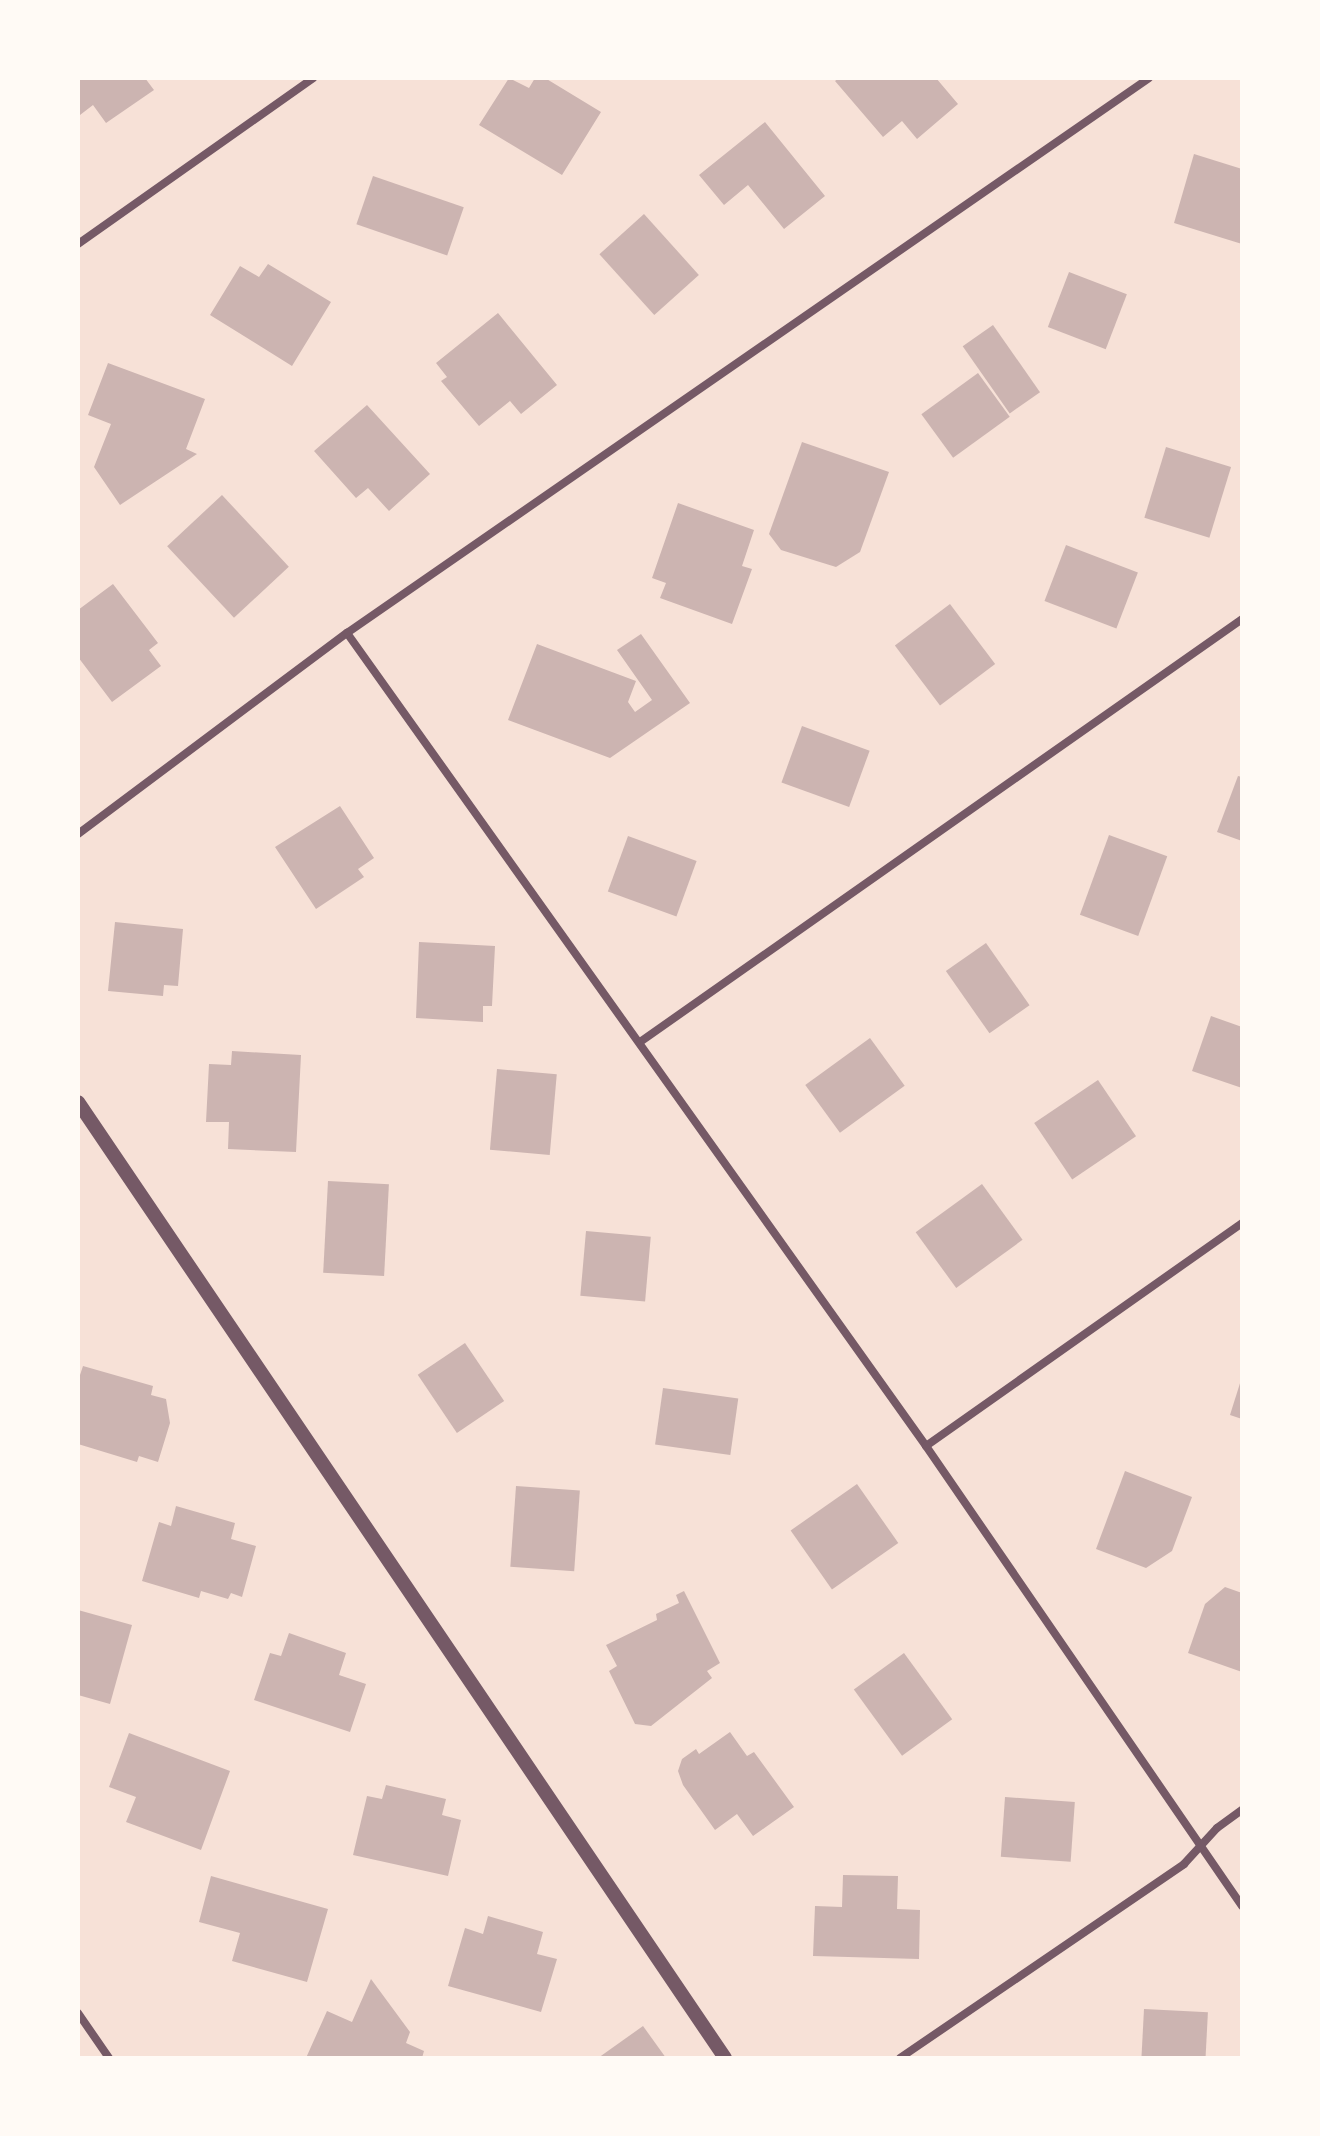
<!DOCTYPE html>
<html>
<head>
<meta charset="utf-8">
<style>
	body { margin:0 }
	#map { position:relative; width:1320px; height:2136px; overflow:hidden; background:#f7e1d7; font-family:Figtree,sans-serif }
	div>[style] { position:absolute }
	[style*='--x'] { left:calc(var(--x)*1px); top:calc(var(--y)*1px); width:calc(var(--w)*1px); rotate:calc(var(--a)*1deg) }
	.building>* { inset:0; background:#ccb4b1; transform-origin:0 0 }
	.minor>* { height:8px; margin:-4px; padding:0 4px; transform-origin:4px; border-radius:4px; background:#755966 }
	.tertiary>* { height:14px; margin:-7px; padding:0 7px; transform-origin:7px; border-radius:7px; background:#755966 }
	span { translate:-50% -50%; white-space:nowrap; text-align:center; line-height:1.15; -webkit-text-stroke:8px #fffaf5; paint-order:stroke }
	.frame { position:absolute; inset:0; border:80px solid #fffaf5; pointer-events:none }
</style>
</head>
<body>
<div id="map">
	<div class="building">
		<div style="clip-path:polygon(78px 78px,145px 78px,154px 90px,106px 123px,93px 105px,80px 115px,78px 112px)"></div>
		<div style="clip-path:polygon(509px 78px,529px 88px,535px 78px,545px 78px,601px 112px,562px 175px,479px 125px)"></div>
		<div style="clip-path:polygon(839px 78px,936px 78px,958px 104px,917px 139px,902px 121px,883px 137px,835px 81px)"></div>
		<div style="clip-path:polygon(765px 122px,825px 196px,784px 229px,748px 185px,724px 205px,699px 175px)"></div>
		<div style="clip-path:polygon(1194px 154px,1242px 169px,1242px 244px,1174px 223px)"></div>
		<div style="left:373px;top:176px;width:96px;height:51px;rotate:19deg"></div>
		<div style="left:644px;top:214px;width:82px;height:60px;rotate:48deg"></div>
		<div style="clip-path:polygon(268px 264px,331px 302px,292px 366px,210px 315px,240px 266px,259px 277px)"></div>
		<div style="left:1069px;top:272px;width:62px;height:59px;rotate:21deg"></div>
		<div style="clip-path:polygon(498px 313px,557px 385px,521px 414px,510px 401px,479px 426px,441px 381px,447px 377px,436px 363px)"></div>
		<div style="left:993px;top:325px;width:82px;height:37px;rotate:55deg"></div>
		<div style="clip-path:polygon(108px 363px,205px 399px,186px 449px,197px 454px,120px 505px,94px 467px,111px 424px,88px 415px)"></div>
		<div style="left:978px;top:373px;width:54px;height:70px;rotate:54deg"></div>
		<div style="clip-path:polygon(367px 405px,430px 474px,389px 511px,368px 488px,356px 498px,314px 451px)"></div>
		<div style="clip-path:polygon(802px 442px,889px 472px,860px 552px,836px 567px,781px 550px,769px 534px)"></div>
		<div style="left:1166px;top:447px;width:68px;height:74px;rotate:17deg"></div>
		<div style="left:222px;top:495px;width:98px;height:75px;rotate:47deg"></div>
		<div style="clip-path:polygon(678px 503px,754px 530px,742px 566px,752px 569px,732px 624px,660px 598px,666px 583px,652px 578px)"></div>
		<div style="left:1066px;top:545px;width:77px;height:60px;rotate:21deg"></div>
		<div style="clip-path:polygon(113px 584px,158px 643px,149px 650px,161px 666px,112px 702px,78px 657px,78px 610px)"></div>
		<div style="left:950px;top:604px;width:75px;height:69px;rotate:53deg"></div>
		<div style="clip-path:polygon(641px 634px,690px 703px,610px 758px,508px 720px,537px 644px,636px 681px,628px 702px,635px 712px,652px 700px,617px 650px)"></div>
		<div style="left:802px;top:726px;width:72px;height:60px;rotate:20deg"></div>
		<div style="clip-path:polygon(1238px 776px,1242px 777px,1242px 841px,1217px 832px)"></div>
		<div style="clip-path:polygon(340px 806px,374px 858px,358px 869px,364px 877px,316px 909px,275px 847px)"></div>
		<div style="left:1109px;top:835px;width:62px;height:85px;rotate:20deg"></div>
		<div style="left:628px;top:836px;width:73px;height:59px;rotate:20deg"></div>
		<div style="clip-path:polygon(115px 922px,183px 929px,178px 986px,164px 985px,163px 996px,108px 991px)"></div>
		<div style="clip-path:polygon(419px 942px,495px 946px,492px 1006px,483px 1006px,483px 1022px,416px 1018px)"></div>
		<div style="left:986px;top:943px;width:76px;height:49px;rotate:55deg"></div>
		<div style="clip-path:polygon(1211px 1016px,1242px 1027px,1242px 1088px,1192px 1071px)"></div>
		<div style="left:870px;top:1038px;width:59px;height:80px;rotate:54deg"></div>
		<div style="clip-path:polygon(232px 1051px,301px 1055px,296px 1152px,228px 1149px,229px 1122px,206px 1122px,209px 1064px,231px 1065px)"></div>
		<div style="left:497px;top:1069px;width:60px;height:81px;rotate:5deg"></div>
		<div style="left:1098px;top:1080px;width:68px;height:77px;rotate:56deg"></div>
		<div style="left:328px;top:1181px;width:61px;height:92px;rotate:3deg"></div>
		<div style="left:982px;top:1184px;width:69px;height:82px;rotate:54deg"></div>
		<div style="left:586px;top:1231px;width:65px;height:65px;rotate:5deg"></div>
		<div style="left:465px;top:1343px;width:70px;height:57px;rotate:56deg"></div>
		<div style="clip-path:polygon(83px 1366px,153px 1386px,151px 1395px,166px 1399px,170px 1423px,158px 1462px,139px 1456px,137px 1462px,78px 1444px,78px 1381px)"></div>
		<div style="clip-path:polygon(1241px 1380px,1242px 1380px,1242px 1419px,1230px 1415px)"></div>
		<div style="left:663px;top:1388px;width:76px;height:57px;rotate:8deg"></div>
		<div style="clip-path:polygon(1125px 1471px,1192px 1497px,1172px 1551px,1146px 1568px,1096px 1549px)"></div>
		<div style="left:857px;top:1484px;width:72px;height:81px;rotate:55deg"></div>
		<div style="left:516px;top:1486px;width:64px;height:81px;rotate:4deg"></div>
		<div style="clip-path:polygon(176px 1506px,235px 1523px,231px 1539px,256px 1546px,242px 1597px,231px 1593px,228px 1599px,201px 1591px,199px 1598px,142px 1581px,159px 1522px,171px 1526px)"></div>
		<div style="clip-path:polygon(1225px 1587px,1242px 1593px,1242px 1672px,1188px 1653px,1205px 1604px)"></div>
		<div style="clip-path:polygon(684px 1591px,720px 1663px,707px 1671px,712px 1678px,651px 1726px,635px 1724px,609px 1671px,617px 1666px,606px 1645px,657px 1620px,656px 1614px,679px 1603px,676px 1595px)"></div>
		<div style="clip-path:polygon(78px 1610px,132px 1625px,110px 1704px,78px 1695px)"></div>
		<div style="clip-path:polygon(289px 1633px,346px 1653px,339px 1675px,366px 1684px,350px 1732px,254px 1700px,270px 1653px,281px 1656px)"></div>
		<div style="left:904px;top:1653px;width:82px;height:62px;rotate:54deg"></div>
		<div style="clip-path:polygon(730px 1732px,747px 1756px,754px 1752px,794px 1807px,753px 1836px,737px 1814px,715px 1830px,683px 1785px,678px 1771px,682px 1759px,696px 1749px,699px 1754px)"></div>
		<div style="clip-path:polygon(129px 1733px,230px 1771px,201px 1850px,126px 1822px,136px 1797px,109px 1787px)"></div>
		<div style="clip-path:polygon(386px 1785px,446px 1799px,442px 1815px,461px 1820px,448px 1876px,353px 1855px,367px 1796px,382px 1799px)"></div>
		<div style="left:1005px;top:1797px;width:70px;height:60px;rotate:4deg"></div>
		<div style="clip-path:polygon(843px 1875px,898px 1876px,897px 1909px,920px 1910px,919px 1959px,813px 1956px,815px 1906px,842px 1907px)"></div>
		<div style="clip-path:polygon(211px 1876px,328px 1909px,307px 1982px,232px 1961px,240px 1933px,199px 1922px)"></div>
		<div style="clip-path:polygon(488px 1916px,543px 1932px,537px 1954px,557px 1959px,541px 2012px,448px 1986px,465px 1928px,483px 1934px)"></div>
		<div style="clip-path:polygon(371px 1979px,410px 2032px,406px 2043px,424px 2051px,422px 2058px,306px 2058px,327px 2011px,352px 2022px)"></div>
		<div style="left:1144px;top:2009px;width:64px;height:49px;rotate:3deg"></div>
		<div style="clip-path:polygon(643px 2026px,666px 2058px,598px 2058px)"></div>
	</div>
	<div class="minor">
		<div style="--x:78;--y:244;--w:288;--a:-35.2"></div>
		<div style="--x:347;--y:633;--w:998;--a:54.54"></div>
		<div style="--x:926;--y:1446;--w:558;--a:55.51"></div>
		<div style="--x:78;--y:834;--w:336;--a:-36.8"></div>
		<div style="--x:347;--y:633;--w:975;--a:-34.68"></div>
		<div style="--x:640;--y:1042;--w:736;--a:-35.09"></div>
		<div style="--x:926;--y:1446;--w:387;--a:-35.2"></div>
		<div style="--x:78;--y:2013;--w:55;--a:55.4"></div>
		<div style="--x:900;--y:2058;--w:344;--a:-34.3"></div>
		<div style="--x:1184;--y:1864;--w:49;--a:-47.5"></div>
		<div style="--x:1217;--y:1828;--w:31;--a:-36"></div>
	</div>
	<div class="tertiary">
		<div style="--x:78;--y:1102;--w:1154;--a:55.91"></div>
	</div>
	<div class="frame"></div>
</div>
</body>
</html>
